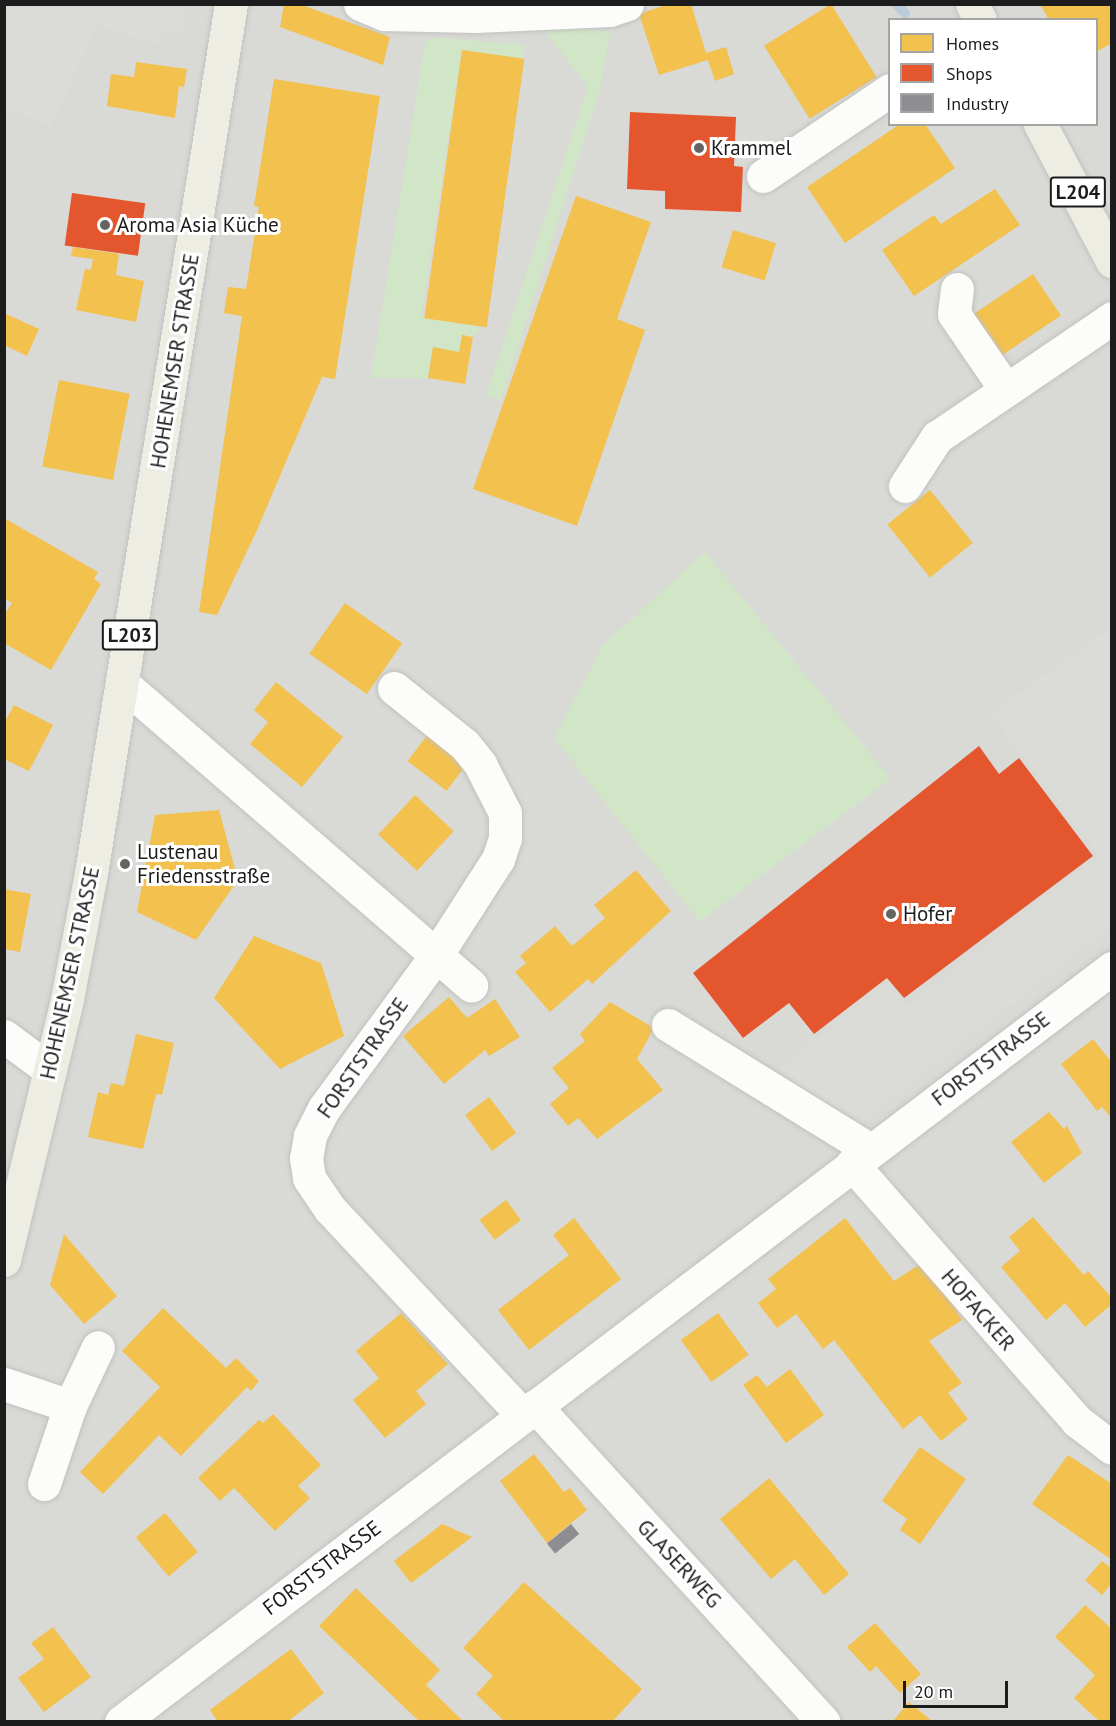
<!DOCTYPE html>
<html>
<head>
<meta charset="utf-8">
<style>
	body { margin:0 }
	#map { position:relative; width:1116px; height:1726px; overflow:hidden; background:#eaeae5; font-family:"PT Sans",sans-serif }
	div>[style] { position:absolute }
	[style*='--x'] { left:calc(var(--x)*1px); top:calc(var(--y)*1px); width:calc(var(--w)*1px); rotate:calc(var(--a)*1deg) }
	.residential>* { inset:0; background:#d9d9d6 }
	.grass>* { inset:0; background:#d0e6c6 }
	.parking>* { inset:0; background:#dbdbd8 }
	.homes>* { inset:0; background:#f2c14e; transform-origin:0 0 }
	.shops>* { inset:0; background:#e4572e; transform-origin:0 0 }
	.industry>* { inset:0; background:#8d8d92; transform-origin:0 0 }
	.stream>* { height:10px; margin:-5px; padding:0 5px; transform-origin:5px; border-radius:5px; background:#bbccda }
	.roads { filter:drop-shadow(0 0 2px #c1c1bf) drop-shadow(0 0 2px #c1c1bf) }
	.minor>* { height:33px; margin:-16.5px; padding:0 16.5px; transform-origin:16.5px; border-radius:16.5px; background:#fcfcfb }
	.major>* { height:33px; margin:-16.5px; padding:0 16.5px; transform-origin:16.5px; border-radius:16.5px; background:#eeede4 }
	.dots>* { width:16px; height:16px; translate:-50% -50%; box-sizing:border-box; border:3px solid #fff; border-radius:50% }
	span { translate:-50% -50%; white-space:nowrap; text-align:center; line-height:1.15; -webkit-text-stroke:6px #fff; paint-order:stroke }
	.shield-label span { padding:2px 4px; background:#fff; border:2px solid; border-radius:4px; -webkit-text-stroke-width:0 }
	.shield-label { font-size:20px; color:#1c1c1c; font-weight:700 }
	.poi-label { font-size:21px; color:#1c1c1c }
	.left { translate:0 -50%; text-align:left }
	.street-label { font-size:21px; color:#1c1c1c }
	.frame { position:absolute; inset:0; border:6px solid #1c1c1c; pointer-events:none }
	.legend { position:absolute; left:888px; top:18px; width:210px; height:108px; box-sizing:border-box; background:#fff; border:2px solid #a4a4a4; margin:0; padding:8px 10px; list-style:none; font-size:18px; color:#1c1c1c }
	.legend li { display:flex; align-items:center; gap:12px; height:30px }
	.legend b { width:30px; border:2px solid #a4a4a4 }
	.scale { position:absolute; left:903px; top:1681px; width:105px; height:27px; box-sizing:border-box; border:3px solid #1c1c1c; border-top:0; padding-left:8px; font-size:18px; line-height:21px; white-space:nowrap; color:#1c1c1c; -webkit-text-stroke:4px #fff; paint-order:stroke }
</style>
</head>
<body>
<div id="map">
	<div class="residential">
		<div style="clip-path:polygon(evenodd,5px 5px,1111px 5px,1111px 1721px,5px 1721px,5px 5px,890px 20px,1096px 20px,1096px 124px,890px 124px,890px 20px)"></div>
	</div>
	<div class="grass">
		<div style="clip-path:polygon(539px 23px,610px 32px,600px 90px,501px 400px,486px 396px,588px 87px)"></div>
		<div style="clip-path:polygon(430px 37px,525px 45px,523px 59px,462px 50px,421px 317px,482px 327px,459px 352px,433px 348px,428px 378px,371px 378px,425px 43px)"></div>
		<div style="clip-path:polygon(705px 552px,891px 779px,700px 922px,554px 738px,603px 645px)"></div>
	</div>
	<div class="parking">
		<div style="clip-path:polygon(5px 4px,187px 4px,187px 5px,181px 33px,164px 27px,160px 45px,96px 25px,51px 127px,5px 107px)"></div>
		<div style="clip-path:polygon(1111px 628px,1111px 926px,852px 1130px,770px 1076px,887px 983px,907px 1006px,1100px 855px,990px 714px)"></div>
	</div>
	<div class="homes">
		<div style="clip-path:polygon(284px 4px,299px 4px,390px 37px,383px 65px,280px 27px)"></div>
		<div style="clip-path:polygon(669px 4px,691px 4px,706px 53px,726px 47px,734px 74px,715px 81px,708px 60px,659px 75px,639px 14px)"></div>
		<div style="left:831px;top:4px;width:86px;height:79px;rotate:58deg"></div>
		<div style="clip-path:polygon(1040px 4px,1112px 4px,1112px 43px,1096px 52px,1096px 20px,1049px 20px)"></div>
		<div style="left:462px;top:50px;width:63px;height:271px;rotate:8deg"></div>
		<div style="clip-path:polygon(136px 62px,187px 69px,184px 87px,179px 86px,175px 118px,107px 106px,111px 74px,134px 77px)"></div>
		<div style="clip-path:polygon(274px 79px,380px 96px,335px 379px,322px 377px,257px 530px,217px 615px,199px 612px,242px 316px,224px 313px,228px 287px,246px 289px,259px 207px,254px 206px)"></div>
		<div style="clip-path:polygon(900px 124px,925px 124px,955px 168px,845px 243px,807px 187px)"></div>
		<div style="clip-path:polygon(995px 189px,1020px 225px,914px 296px,882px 250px,934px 215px,941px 224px)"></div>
		<div style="clip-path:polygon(576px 196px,651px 222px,617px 319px,645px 330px,577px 526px,473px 489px)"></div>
		<div style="left:733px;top:230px;width:45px;height:39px;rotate:17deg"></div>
		<div style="clip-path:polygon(73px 247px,119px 254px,116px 275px,144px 281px,136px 322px,76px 310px,85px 269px,91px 270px,93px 259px,71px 256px)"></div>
		<div style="left:1033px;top:274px;width:50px;height:72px;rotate:56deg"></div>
		<div style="clip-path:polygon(4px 313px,39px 329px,27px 356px,4px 345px)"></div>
		<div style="clip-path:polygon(462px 335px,473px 337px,465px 384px,428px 378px,433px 347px,459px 352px)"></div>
		<div style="left:59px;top:380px;width:72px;height:88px;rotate:11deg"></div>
		<div style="left:930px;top:490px;width:68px;height:55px;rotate:51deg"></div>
		<div style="clip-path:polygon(4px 518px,98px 572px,94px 579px,101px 584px,51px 670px,4px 643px,4px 615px,12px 603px,5px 599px)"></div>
		<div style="left:345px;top:603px;width:70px;height:62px;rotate:35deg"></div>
		<div style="clip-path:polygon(276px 682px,343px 737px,302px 787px,250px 744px,268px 722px,254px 710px)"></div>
		<div style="clip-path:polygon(14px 705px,53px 725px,29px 771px,4px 759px,4px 723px)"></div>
		<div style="left:431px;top:730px;width:49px;height:39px;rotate:37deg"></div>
		<div style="left:415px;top:795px;width:53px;height:54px;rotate:43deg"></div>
		<div style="clip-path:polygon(219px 810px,238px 880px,196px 940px,137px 912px,155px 815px)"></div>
		<div style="clip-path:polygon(636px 870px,671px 911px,592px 984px,588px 979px,550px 1012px,515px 972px,526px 963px,520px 956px,555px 926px,572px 946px,605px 918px,594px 905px)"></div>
		<div style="clip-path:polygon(4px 889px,31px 894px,20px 952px,4px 949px)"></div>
		<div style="clip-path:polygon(254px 936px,321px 963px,344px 1036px,280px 1069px,214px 998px)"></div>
		<div style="clip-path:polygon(449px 997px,467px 1018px,495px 999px,520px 1037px,489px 1056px,485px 1050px,444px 1084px,403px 1036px)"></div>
		<div style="clip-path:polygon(610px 1002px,654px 1028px,637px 1059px,663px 1090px,597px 1139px,578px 1118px,568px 1126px,550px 1104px,569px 1088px,552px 1068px,585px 1041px,580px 1034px)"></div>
		<div style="clip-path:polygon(136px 1034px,174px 1043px,162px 1095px,156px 1094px,143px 1149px,88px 1137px,98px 1092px,108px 1095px,111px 1083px,124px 1086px)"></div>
		<div style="clip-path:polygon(1093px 1039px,1112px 1063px,1112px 1119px,1102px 1107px,1097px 1111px,1061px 1064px)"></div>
		<div style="left:489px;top:1097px;width:45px;height:30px;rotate:53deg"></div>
		<div style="clip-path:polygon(1049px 1112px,1064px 1129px,1067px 1126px,1082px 1153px,1044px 1183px,1011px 1142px)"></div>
		<div style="left:506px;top:1200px;width:25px;height:33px;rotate:53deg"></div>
		<div style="clip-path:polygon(1033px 1217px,1084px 1275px,1088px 1271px,1112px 1298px,1112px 1304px,1085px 1327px,1065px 1303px,1046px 1320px,1001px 1267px,1020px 1251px,1009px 1237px)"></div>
		<div style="clip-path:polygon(574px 1218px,621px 1279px,529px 1350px,498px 1310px,569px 1255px,553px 1235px)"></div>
		<div style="clip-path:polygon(845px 1218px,894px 1281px,925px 1261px,962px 1320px,929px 1341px,962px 1383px,948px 1393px,968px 1419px,941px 1441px,920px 1415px,903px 1429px,834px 1340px,823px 1349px,796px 1314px,777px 1328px,758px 1303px,776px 1289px,768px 1279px)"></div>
		<div style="clip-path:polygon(64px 1234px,117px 1296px,84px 1324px,50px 1285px)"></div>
		<div style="clip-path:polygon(163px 1308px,226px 1368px,236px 1358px,259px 1381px,251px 1391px,247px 1387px,181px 1456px,159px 1435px,103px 1494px,80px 1472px,160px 1387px,122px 1351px)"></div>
		<div style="clip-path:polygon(401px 1313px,448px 1364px,416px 1391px,426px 1404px,385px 1438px,353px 1400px,379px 1378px,356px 1351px)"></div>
		<div style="left:718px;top:1313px;width:52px;height:46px;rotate:54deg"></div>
		<div style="clip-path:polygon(790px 1369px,824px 1415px,786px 1443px,743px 1385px,757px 1375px,767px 1387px)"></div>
		<div style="clip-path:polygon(273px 1414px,321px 1465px,298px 1486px,310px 1498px,275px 1531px,234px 1488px,220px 1501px,198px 1478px,259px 1420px,263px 1423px)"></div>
		<div style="clip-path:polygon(920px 1447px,966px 1479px,920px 1544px,900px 1530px,907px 1519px,882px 1501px)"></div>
		<div style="clip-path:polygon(534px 1454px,564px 1492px,570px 1488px,587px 1510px,547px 1543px,500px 1481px)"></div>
		<div style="clip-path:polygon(1068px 1455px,1112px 1484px,1112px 1560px,1032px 1504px)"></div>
		<div style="clip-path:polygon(769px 1478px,849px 1574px,824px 1595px,795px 1559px,771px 1579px,720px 1519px)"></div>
		<div style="left:165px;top:1513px;width:51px;height:38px;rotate:50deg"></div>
		<div style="clip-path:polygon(442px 1524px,472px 1537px,411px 1583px,394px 1561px)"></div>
		<div style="clip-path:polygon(1102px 1561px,1112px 1569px,1112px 1583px,1102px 1595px,1085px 1580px)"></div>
		<div style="clip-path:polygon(524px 1582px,642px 1689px,612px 1722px,505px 1722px,476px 1694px,493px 1676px,463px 1648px)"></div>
		<div style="clip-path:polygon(356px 1588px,440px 1670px,426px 1685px,464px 1722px,420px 1722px,319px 1626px)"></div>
		<div style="clip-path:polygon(1085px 1605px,1112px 1629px,1112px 1722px,1100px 1722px,1074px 1698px,1095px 1675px,1055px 1637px)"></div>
		<div style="clip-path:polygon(875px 1623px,921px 1674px,900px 1693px,876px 1666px,870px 1672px,847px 1647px)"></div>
		<div style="clip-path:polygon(53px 1627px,91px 1677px,44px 1712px,18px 1678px,44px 1659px,31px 1643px)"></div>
		<div style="clip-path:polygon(291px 1649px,324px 1693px,287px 1722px,218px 1722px,210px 1710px)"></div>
		<div style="clip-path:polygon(909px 1702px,933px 1722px,892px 1722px)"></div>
	</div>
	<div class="shops">
		<div style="clip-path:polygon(630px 112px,736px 117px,734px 166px,743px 167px,741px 212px,665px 209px,665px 191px,627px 189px)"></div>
		<div style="left:72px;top:193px;width:74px;height:53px;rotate:8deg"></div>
		<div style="clip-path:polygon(979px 746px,999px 774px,1019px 758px,1093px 856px,904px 998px,887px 978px,814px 1034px,789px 1003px,743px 1038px,693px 973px)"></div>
	</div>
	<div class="industry">
		<div style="left:571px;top:1524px;width:13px;height:31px;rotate:51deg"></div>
	</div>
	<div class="stream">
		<div style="--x:896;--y:4;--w:13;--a:45"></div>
	</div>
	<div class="roads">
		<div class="minor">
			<div style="--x:360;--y:4;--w:26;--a:23"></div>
			<div style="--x:384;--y:14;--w:91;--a:1.3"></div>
			<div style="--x:475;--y:16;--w:135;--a:-2.5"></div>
			<div style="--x:610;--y:10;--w:18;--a:-19"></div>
			<div style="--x:763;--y:176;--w:153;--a:-34.1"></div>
			<div style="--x:957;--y:289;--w:25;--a:97"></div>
			<div style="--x:954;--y:314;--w:92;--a:55.6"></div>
			<div style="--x:905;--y:486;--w:59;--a:-56.9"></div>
			<div style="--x:937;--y:437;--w:212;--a:-34.2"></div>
			<div style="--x:122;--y:683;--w:462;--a:40.9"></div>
			<div style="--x:394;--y:688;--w:90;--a:38.7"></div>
			<div style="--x:464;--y:744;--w:26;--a:51"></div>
			<div style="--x:480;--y:764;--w:55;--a:63"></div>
			<div style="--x:505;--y:813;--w:25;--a:90"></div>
			<div style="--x:505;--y:838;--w:22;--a:108"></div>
			<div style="--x:498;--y:859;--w:117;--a:122.7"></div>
			<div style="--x:435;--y:957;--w:187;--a:126.3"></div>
			<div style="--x:324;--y:1108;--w:31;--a:117"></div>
			<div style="--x:310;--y:1136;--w:22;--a:100"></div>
			<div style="--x:306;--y:1158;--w:20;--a:81"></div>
			<div style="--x:309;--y:1178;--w:37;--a:56"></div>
			<div style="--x:330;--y:1209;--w:282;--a:46.9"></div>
			<div style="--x:668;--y:1025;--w:238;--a:31.7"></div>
			<div style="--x:4;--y:1036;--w:57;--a:36.5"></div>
			<div style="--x:852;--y:1164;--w:342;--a:48.8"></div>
			<div style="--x:1077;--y:1421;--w:44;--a:37.6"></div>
			<div style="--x:4;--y:1384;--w:70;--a:18.4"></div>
			<div style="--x:535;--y:1406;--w:428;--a:47.6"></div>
			<div style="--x:44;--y:1484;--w:82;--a:-71.6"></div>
			<div style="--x:70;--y:1406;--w:65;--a:-64.6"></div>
			<div style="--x:121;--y:1722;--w:1245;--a:-37.27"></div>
		</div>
		<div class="major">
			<div style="--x:972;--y:4;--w:18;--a:63"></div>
			<div style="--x:1040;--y:124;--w:155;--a:62.3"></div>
			<div style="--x:4;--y:1260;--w:268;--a:-76.4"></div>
			<div style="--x:67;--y:999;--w:128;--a:-79.2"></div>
			<div style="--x:91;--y:873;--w:880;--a:-80.85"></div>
		</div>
	</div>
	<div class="dots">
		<div style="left:699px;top:148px;background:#646462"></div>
		<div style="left:105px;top:225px;background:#646462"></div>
		<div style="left:125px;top:864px;background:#646462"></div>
		<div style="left:891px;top:914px;background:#646462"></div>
	</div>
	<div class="shield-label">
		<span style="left:1078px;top:192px">L204</span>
		<span style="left:130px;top:635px">L203</span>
	</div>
	<div class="poi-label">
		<span class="left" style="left:711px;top:148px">Krammel</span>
		<span class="left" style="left:117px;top:225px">Aroma Asia Küche</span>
		<span class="left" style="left:137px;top:864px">Lustenau<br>Friedensstraße</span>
		<span class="left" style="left:903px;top:914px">Hofer</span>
	</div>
	<div class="street-label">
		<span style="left:175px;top:361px;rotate:-81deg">HOHENEMSER STRASSE</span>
		<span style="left:70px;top:973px;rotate:-78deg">HOHENEMSER STRASSE</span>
		<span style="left:363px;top:1058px;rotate:-55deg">FORSTSTRASSE</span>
		<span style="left:991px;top:1059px;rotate:-37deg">FORSTSTRASSE</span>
		<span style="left:978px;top:1310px;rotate:49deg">HOFACKER</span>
		<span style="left:679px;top:1564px;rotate:47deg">GLASERWEG</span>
		<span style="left:322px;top:1568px;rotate:-37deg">FORSTSTRASSE</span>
	</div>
	<div class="frame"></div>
	<ul class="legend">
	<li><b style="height:16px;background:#f2c14e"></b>Homes</li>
	<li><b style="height:16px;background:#e4572e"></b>Shops</li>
	<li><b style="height:16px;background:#8d8d92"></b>Industry</li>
	</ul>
	<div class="scale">20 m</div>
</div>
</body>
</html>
